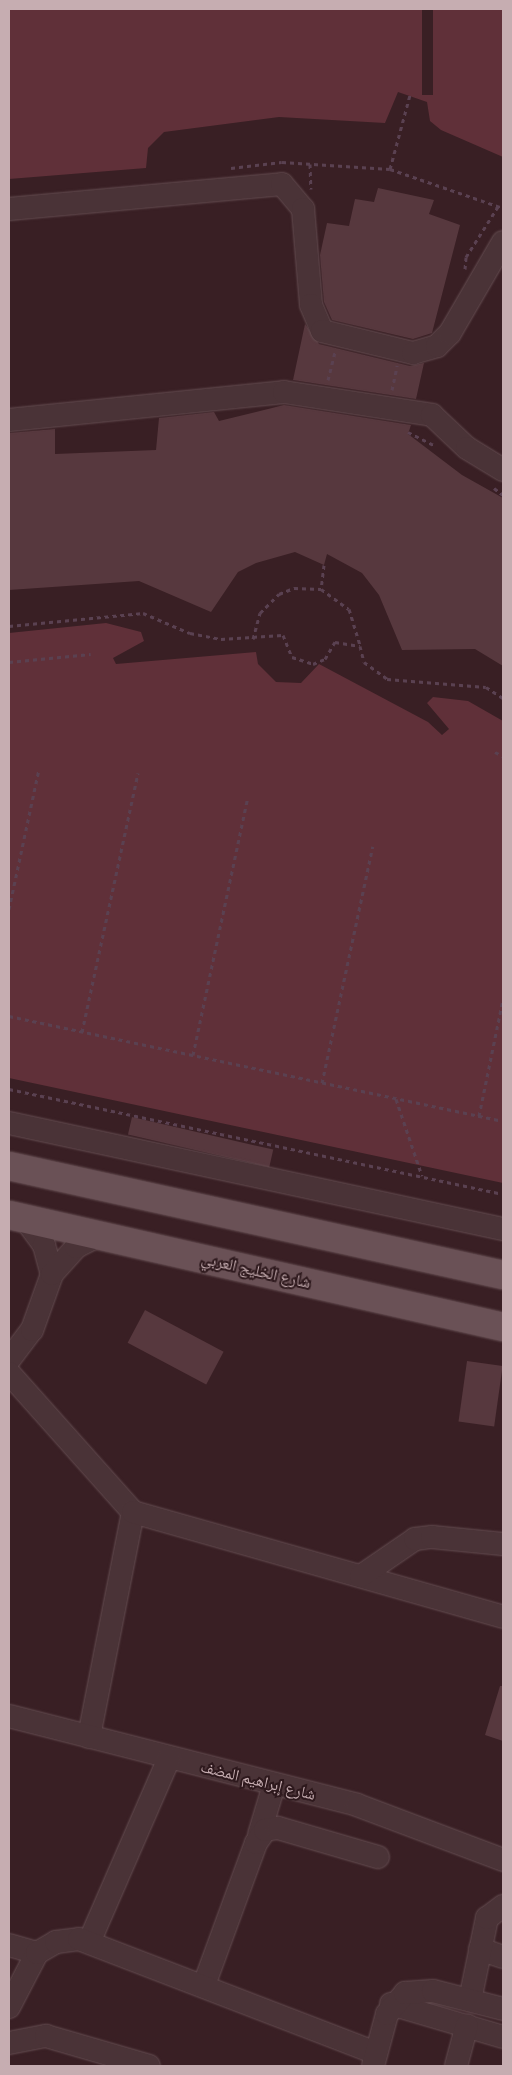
<!DOCTYPE html>
<html>
<head>
<meta charset="utf-8">
<style>
	body { margin:0 }
	#map { position:relative; width:512px; height:2075px; overflow:hidden; background:#391f24; font-family:"Roboto Condensed","Noto Naskh Arabic",sans-serif }
	div>[style] { position:absolute }
	[style*='--x'] { left:calc(var(--x)*1px); top:calc(var(--y)*1px); width:calc(var(--w)*1px); rotate:calc(var(--a)*1deg) }
	.water>* { inset:0; background:#603039 }
	.pier>* { inset:0; background:#391f24; transform-origin:0 0 }
	.building>* { inset:0; background:#57383e; transform-origin:0 0 }
	.path>* { height:3px; margin-top:-1.5px; transform-origin:0; background:repeating-linear-gradient(90deg,#5a4151 0 4px,transparent 0 8px) }
	.roads { filter:drop-shadow(0 0 1px #644d51) drop-shadow(0 0 1px #644d51) }
	.minor>* { height:22px; margin:-11px; padding:0 11px; transform-origin:11px; border-radius:11px; background:#4a3337 }
	.major>* { height:28px; margin:-14px; padding:0 14px; transform-origin:14px; border-radius:14px; background:#6a5156 }
	span { translate:-50% -50%; white-space:nowrap; text-align:center; line-height:1.15; -webkit-text-stroke:4px #2e191d; paint-order:stroke }
	.street-label { font-size:16px; color:#c6adb1 }
	.frame { position:absolute; inset:0; border:10px solid #c6adb1; pointer-events:none }
</style>
</head>
<body>
<div id="map">
	<div class="water">
		<div style="clip-path:polygon(9px 9px,503px 9px,503px 157px,441px 130px,430px 121px,427px 102px,398px 92px,385px 123px,279px 117px,164px 132px,148px 148px,146px 168px,9px 179px)"></div>
		<div style="clip-path:polygon(106px 623px,141px 632px,144px 641px,113px 658px,116px 664px,256px 652px,258px 664px,276px 682px,301px 683px,319px 664px,428px 722px,442px 735px,449px 729px,427px 703px,433px 697px,468px 701px,503px 721px,503px 1183px,9px 1078px,9px 633px)"></div>
	</div>
	<div class="pier">
		<div style="left:422px;top:9px;width:11px;height:86px"></div>
	</div>
	<div class="building">
		<div style="clip-path:polygon(378px 188px,434px 200px,429px 214px,460px 225px,432px 333px,413px 339px,332px 320px,324px 302px,320px 255px,327px 223px,349px 226px,355px 199px,374px 202px)"></div>
		<div style="clip-path:polygon(305px 324px,319px 344px,410px 366px,424px 363px,416px 399px,293px 380px)"></div>
		<div style="clip-path:polygon(284px 405px,411px 425px,408px 434px,462px 475px,503px 498px,503px 666px,475px 649px,402px 650px,379px 595px,362px 573px,327px 554px,324px 565px,295px 552px,256px 563px,238px 572px,211px 612px,139px 581px,9px 590px,9px 433px,55px 429px,55px 454px,156px 450px,159px 418px,214px 412px,219px 421px)"></div>
		<div style="left:132px;top:1117px;width:145px;height:18px;rotate:13deg"></div>
		<div style="left:145px;top:1310px;width:89px;height:37px;rotate:28deg"></div>
		<div style="left:467px;top:1361px;width:36px;height:61px;rotate:8deg"></div>
		<div style="clip-path:polygon(500px 1686px,503px 1686px,503px 1741px,485px 1735px)"></div>
	</div>
	<div class="path">
		<div style="--x:310;--y:164;--w:25;--a:88"></div>
		<div style="--x:231;--y:168;--w:51;--a:-6.7"></div>
		<div style="--x:282;--y:162;--w:108;--a:3.7"></div>
		<div style="--x:390;--y:169;--w:120;--a:19"></div>
		<div style="--x:390;--y:169;--w:77;--a:-74.9"></div>
		<div style="--x:465;--y:269;--w:12;--a:-85"></div>
		<div style="--x:466;--y:257;--w:62;--a:-57.6"></div>
		<div style="--x:328;--y:380;--w:29;--a:-76"></div>
		<div style="--x:392;--y:390;--w:25;--a:-78"></div>
		<div style="--x:408;--y:432;--w:29;--a:27"></div>
		<div style="--x:494;--y:488;--w:11;--a:38"></div>
		<div style="--x:324;--y:565;--w:24;--a:97"></div>
		<div style="--x:321;--y:589;--w:34;--a:36"></div>
		<div style="--x:349;--y:609;--w:39;--a:73"></div>
		<div style="--x:9;--y:626;--w:135;--a:-5.5"></div>
		<div style="--x:143;--y:613;--w:51;--a:23.1"></div>
		<div style="--x:190;--y:633;--w:32;--a:11"></div>
		<div style="--x:221;--y:639;--w:62;--a:-3.7"></div>
		<div style="--x:283;--y:635;--w:24;--a:68"></div>
		<div style="--x:292;--y:657;--w:22;--a:18"></div>
		<div style="--x:313;--y:664;--w:13;--a:-23"></div>
		<div style="--x:325;--y:659;--w:20;--a:-60"></div>
		<div style="--x:335;--y:642;--w:25;--a:9"></div>
		<div style="--x:360;--y:646;--w:16;--a:76"></div>
		<div style="--x:364;--y:662;--w:29;--a:36"></div>
		<div style="--x:387;--y:679;--w:99;--a:4.6"></div>
		<div style="--x:486;--y:687;--w:20;--a:33"></div>
		<div style="--x:253;--y:639;--w:27;--a:-75"></div>
		<div style="--x:260;--y:613;--w:27;--a:-45"></div>
		<div style="--x:279;--y:594;--w:16;--a:-22"></div>
		<div style="--x:294;--y:588;--w:27;--a:2"></div>
		<div style="--x:9;--y:662;--w:82;--a:-5.6"></div>
		<div style="--x:495;--y:752;--w:9;--a:27"></div>
		<div style="--x:9;--y:909;--w:143;--a:-77.9"></div>
		<div style="--x:9;--y:1016;--w:505;--a:12"></div>
		<div style="--x:82;--y:1032;--w:265;--a:-77.8"></div>
		<div style="--x:193;--y:1055;--w:261;--a:-78"></div>
		<div style="--x:322;--y:1083;--w:242;--a:-77.9"></div>
		<div style="--x:9;--y:1089;--w:505;--a:12"></div>
		<div style="--x:396;--y:1099;--w:81;--a:71.3"></div>
		<div style="--x:479;--y:1116;--w:119;--a:-78.4"></div>
	</div>
	<div class="roads">
		<div class="minor">
			<div style="--x:9;--y:209;--w:274;--a:-5.2"></div>
			<div style="--x:282;--y:184;--w:33;--a:50"></div>
			<div style="--x:303;--y:209;--w:96;--a:85.2"></div>
			<div style="--x:311;--y:305;--w:28;--a:67"></div>
			<div style="--x:322;--y:331;--w:94;--a:13.6"></div>
			<div style="--x:413;--y:353;--w:25;--a:-16"></div>
			<div style="--x:437;--y:346;--w:18;--a:-45"></div>
			<div style="--x:450;--y:333;--w:105;--a:-59.8"></div>
			<div style="--x:9;--y:420;--w:276;--a:-5.8"></div>
			<div style="--x:284;--y:392;--w:150;--a:8.8"></div>
			<div style="--x:432;--y:415;--w:48;--a:43.3"></div>
			<div style="--x:467;--y:448;--w:42;--a:31.4"></div>
			<div style="--x:9;--y:1123;--w:505;--a:12.11"></div>
			<div style="--x:25;--y:1219;--w:32;--a:54"></div>
			<div style="--x:44;--y:1245;--w:30;--a:75"></div>
			<div style="--x:9;--y:1360;--w:38;--a:-53"></div>
			<div style="--x:32;--y:1330;--w:59;--a:-70.3"></div>
			<div style="--x:52;--y:1274;--w:36;--a:-48"></div>
			<div style="--x:76;--y:1247;--w:25;--a:-27"></div>
			<div style="--x:9;--y:1373;--w:186;--a:48.3"></div>
			<div style="--x:133;--y:1512;--w:229;--a:101.1"></div>
			<div style="--x:133;--y:1512;--w:385;--a:15.8"></div>
			<div style="--x:361;--y:1576;--w:65;--a:-34.4"></div>
			<div style="--x:415;--y:1539;--w:17;--a:-7"></div>
			<div style="--x:432;--y:1537;--w:71;--a:5.6"></div>
			<div style="--x:9;--y:1716;--w:359;--a:14.3"></div>
			<div style="--x:357;--y:1805;--w:156;--a:20.6"></div>
			<div style="--x:259;--y:1835;--w:52;--a:-73.3"></div>
			<div style="--x:90;--y:1940;--w:198;--a:-66.5"></div>
			<div style="--x:9;--y:1945;--w:29;--a:16"></div>
			<div style="--x:480;--y:1949;--w:24;--a:19"></div>
			<div style="--x:204;--y:1985;--w:151;--a:-69.9"></div>
			<div style="--x:256;--y:1843;--w:16;--a:-55"></div>
			<div style="--x:265;--y:1830;--w:13;--a:-9"></div>
			<div style="--x:278;--y:1828;--w:104;--a:16.2"></div>
			<div style="--x:470;--y:2000;--w:84;--a:-78.3"></div>
			<div style="--x:487;--y:1918;--w:20;--a:-37"></div>
			<div style="--x:391;--y:2004;--w:117;--a:16.4"></div>
			<div style="--x:9;--y:2007;--w:61;--a:-62.6"></div>
			<div style="--x:37;--y:1953;--w:22;--a:-30"></div>
			<div style="--x:56;--y:1942;--w:23;--a:-7"></div>
			<div style="--x:79;--y:1939;--w:318;--a:21"></div>
			<div style="--x:9;--y:2043;--w:38;--a:-11"></div>
			<div style="--x:46;--y:2036;--w:107;--a:16.2"></div>
			<div style="--x:373;--y:2066;--w:54;--a:-74.9"></div>
			<div style="--x:387;--y:2014;--w:28;--a:-49"></div>
			<div style="--x:405;--y:1993;--w:28;--a:-4"></div>
			<div style="--x:433;--y:1991;--w:72;--a:14.4"></div>
			<div style="--x:456;--y:2066;--w:42;--a:-75"></div>
		</div>
		<div class="major">
			<div style="--x:9;--y:1166;--w:506;--a:12.44"></div>
			<div style="--x:9;--y:1215;--w:507;--a:12.77"></div>
		</div>
	</div>
	<div class="street-label">
		<span style="left:256px;top:1271px;rotate:13deg">شارع الخليج العربي</span>
		<span style="left:258px;top:1781px;rotate:14deg">شارع إبراهيم المضف</span>
	</div>
	<div class="frame"></div>
</div>
</body>
</html>
